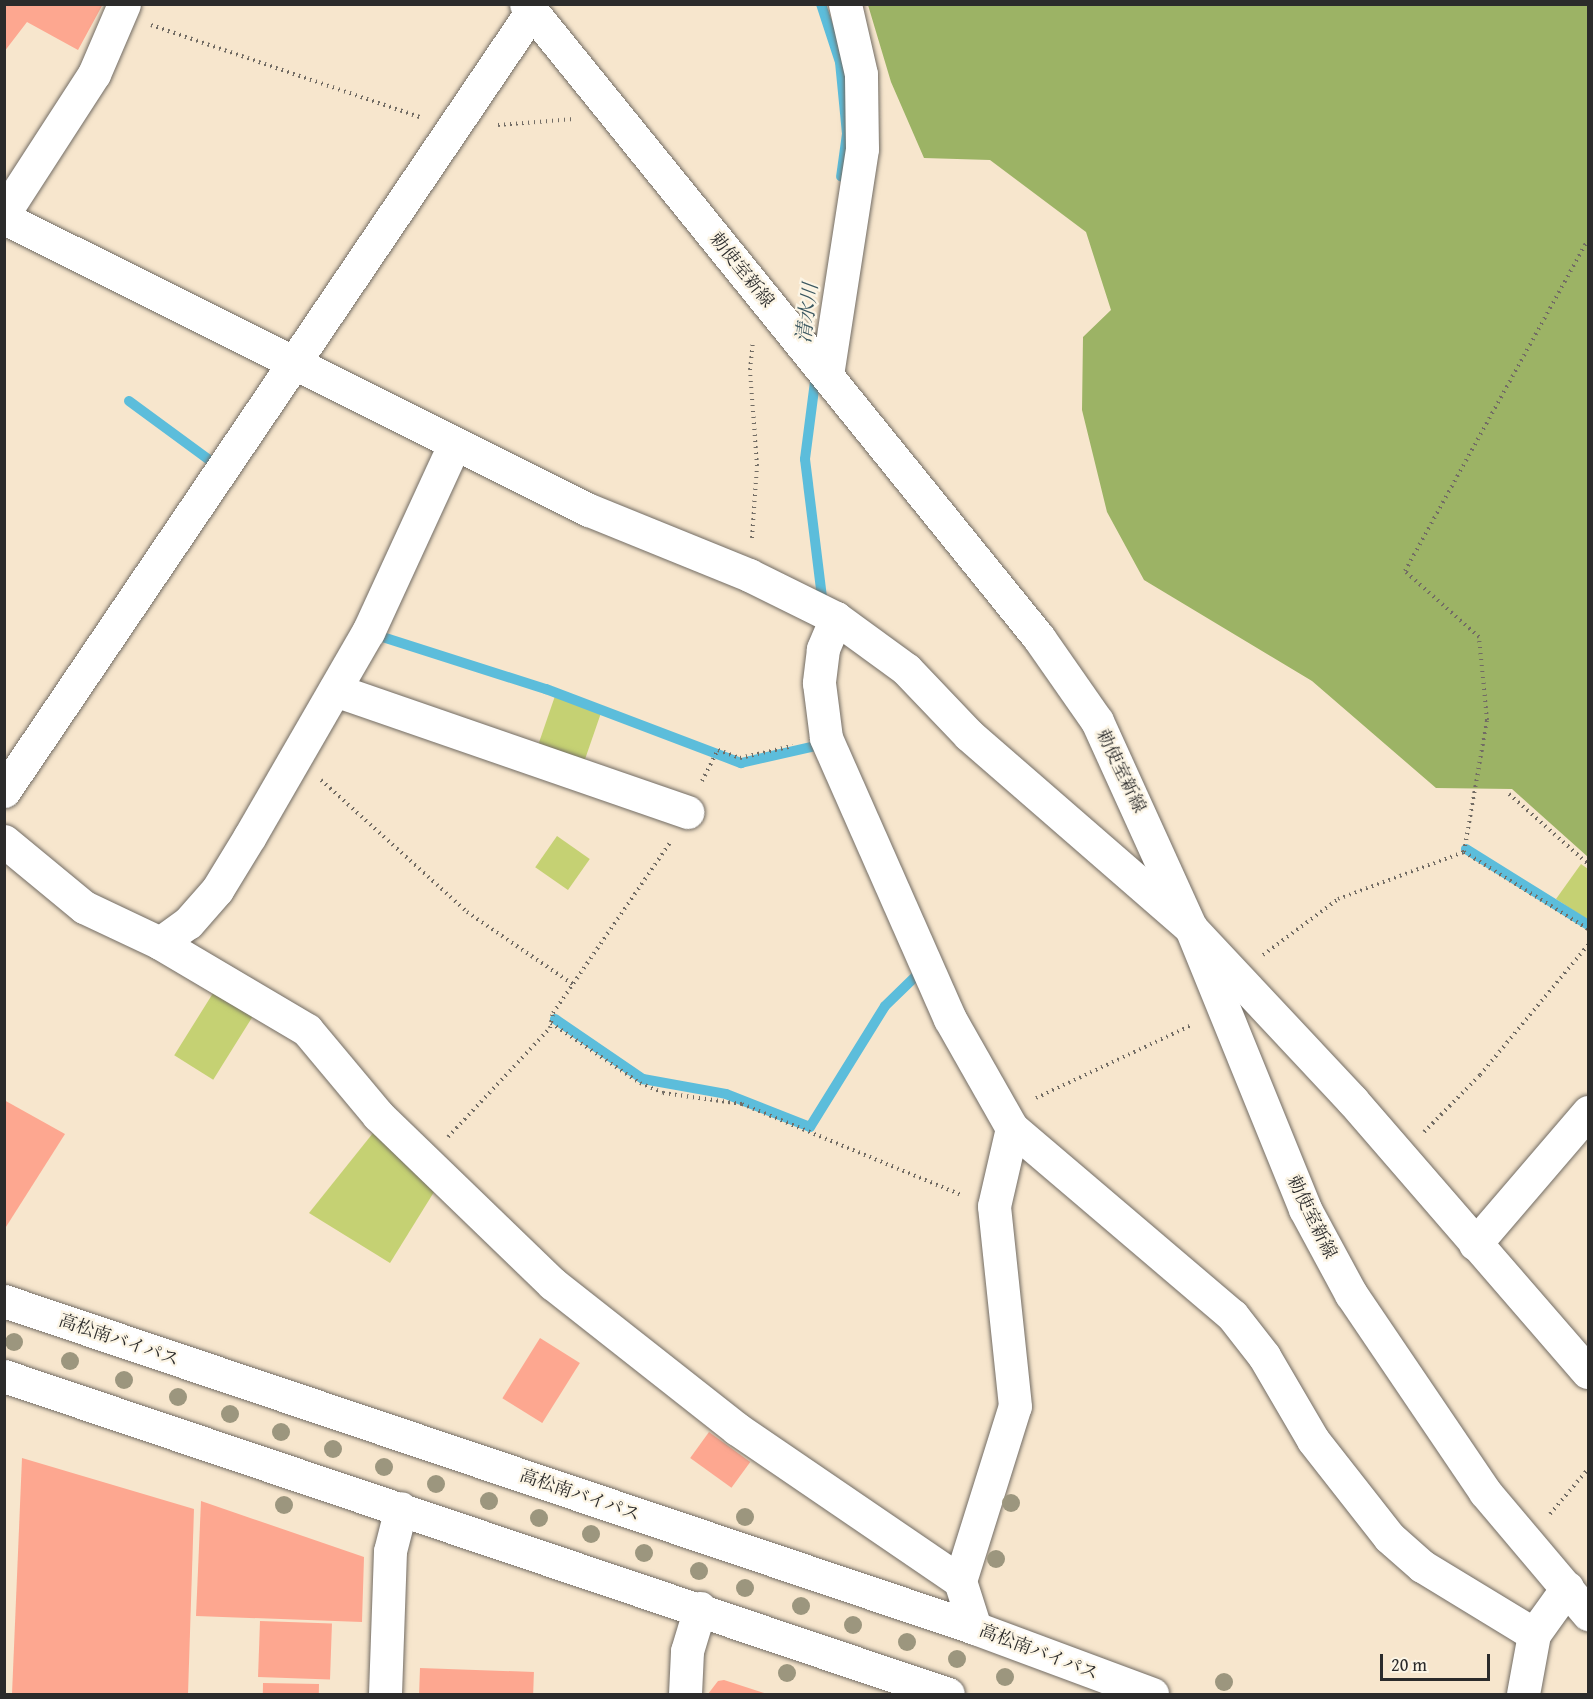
<!DOCTYPE html>
<html>
<head>
<meta charset="utf-8">
<style>
	body { margin:0 }
	#map { position:relative; width:1593px; height:1699px; overflow:hidden; background:#f7e6cd; font-family:"Gentium Book Plus","Noto Serif JP",serif }
	div>[style] { position:absolute }
	[style*='--x'] { left:calc(var(--x)*1px); top:calc(var(--y)*1px); width:calc(var(--w)*1px); rotate:calc(var(--a)*1deg) }
	.green>* { inset:0; background:#c5d173; transform-origin:0 0 }
	.forest>* { inset:0; background:#9cb365 }
	.stream>* { height:10px; margin:-5px; padding:0 5px; transform-origin:5px; border-radius:5px; background:#5cbddb }
	.building>* { inset:0; background:#fda790; transform-origin:0 0 }
	.path>* { height:4px; margin-top:-2px; transform-origin:0; background:repeating-linear-gradient(90deg,#726c64 0 1.5px,transparent 0 6px) }
	.roads { filter:drop-shadow(0 0 2px #726c64) drop-shadow(0 0 2px #726c64) }
	.minor>* { height:33px; margin:-16.5px; padding:0 16.5px; transform-origin:16.5px; border-radius:16.5px; background:#fff }
	.major>* { height:33px; margin:-16.5px; padding:0 16.5px; transform-origin:16.5px; border-radius:16.5px; background:#fff }
	.highway>* { height:33px; margin:-16.5px; padding:0 16.5px; transform-origin:16.5px; border-radius:16.5px; background:#fff }
	.trees>* { width:18px; height:18px; margin:-9px; border-radius:50%; background:#9c967e }
	span { translate:-50% -50%; white-space:nowrap; text-align:center; line-height:1.15; -webkit-text-stroke:4.5px #fcf5e5; paint-order:stroke }
	.street-label { font-size:18px; color:#2b2b2b }
	.water-label { font-size:20px; color:#3a5760; font-style:italic }
	.frame { position:absolute; inset:0; border:6px solid #2b2b2b; pointer-events:none }
	.scale { position:absolute; left:1380px; top:1654px; width:110px; height:27px; box-sizing:border-box; border:3px solid #2b2b2b; border-top:0; padding-left:8px; font-size:18px; line-height:21px; white-space:nowrap; color:#2b2b2b; -webkit-text-stroke:4px #fcf5e5; paint-order:stroke }
</style>
</head>
<body>
<div id="map">
	<div class="green">
		<div style="left:555px;top:696px;width:49px;height:52px;rotate:19deg"></div>
		<div style="left:557px;top:836px;width:40px;height:38px;rotate:35deg"></div>
		<div style="clip-path:polygon(1581px 864px,1588px 869px,1588px 920px,1556px 899px)"></div>
		<div style="left:215px;top:990px;width:46px;height:77px;rotate:32deg"></div>
		<div style="clip-path:polygon(373px 1133px,434px 1192px,390px 1263px,309px 1213px)"></div>
	</div>
	<div class="forest">
		<div style="clip-path:polygon(868px 5px,1588px 5px,1588px 857px,1512px 789px,1436px 788px,1312px 681px,1144px 580px,1107px 512px,1082px 410px,1083px 337px,1111px 310px,1086px 232px,990px 160px,924px 158px,891px 82px)"></div>
	</div>
	<div class="stream">
		<div style="--x:821;--y:4;--w:61;--a:71.9"></div>
		<div style="--x:840;--y:62;--w:72;--a:84.4"></div>
		<div style="--x:847;--y:134;--w:43;--a:97.9"></div>
		<div style="--x:816;--y:374;--w:86;--a:97.4"></div>
		<div style="--x:805;--y:459;--w:148;--a:83"></div>
		<div style="--x:129;--y:401;--w:98;--a:36.3"></div>
		<div style="--x:370;--y:633;--w:185;--a:17.7"></div>
		<div style="--x:546;--y:689;--w:209;--a:20.8"></div>
		<div style="--x:741;--y:763;--w:85;--a:-12.9"></div>
		<div style="--x:1466;--y:849;--w:144;--a:31.9"></div>
		<div style="--x:555;--y:1019;--w:107;--a:34.3"></div>
		<div style="--x:643;--y:1079;--w:84;--a:10.2"></div>
		<div style="--x:726;--y:1094;--w:90;--a:21.4"></div>
		<div style="--x:810;--y:1127;--w:142;--a:-58.2"></div>
		<div style="--x:885;--y:1006;--w:53;--a:-44.2"></div>
	</div>
	<div class="building">
		<div style="clip-path:polygon(4px 4px,103px 4px,78px 50px,27px 22px,4px 52px)"></div>
		<div style="clip-path:polygon(4px 1100px,65px 1134px,4px 1230px)"></div>
		<div style="left:540px;top:1338px;width:47px;height:71px;rotate:32deg"></div>
		<div style="left:709px;top:1432px;width:51px;height:32px;rotate:36deg"></div>
		<div style="clip-path:polygon(22px 1458px,194px 1509px,188px 1694px,12px 1694px)"></div>
		<div style="clip-path:polygon(201px 1501px,364px 1557px,362px 1622px,196px 1616px)"></div>
		<div style="left:260px;top:1621px;width:72px;height:56px;rotate:2deg"></div>
		<div style="left:420px;top:1668px;width:114px;height:26px;rotate:2deg"></div>
		<div style="clip-path:polygon(718px 1681px,724px 1680px,767px 1694px,708px 1694px)"></div>
		<div style="left:263px;top:1683px;width:56px;height:11px;rotate:1deg"></div>
	</div>
	<div class="path">
		<div style="--x:151;--y:25;--w:284;--a:18.9"></div>
		<div style="--x:498;--y:125;--w:76;--a:-4.5"></div>
		<div style="--x:752;--y:538;--w:72;--a:-86"></div>
		<div style="--x:757;--y:466;--w:96;--a:-94.2"></div>
		<div style="--x:750;--y:370;--w:28;--a:-84"></div>
		<div style="--x:321;--y:780;--w:197;--a:42.1"></div>
		<div style="--x:467;--y:912;--w:130;--a:34.3"></div>
		<div style="--x:702;--y:781;--w:35;--a:-63"></div>
		<div style="--x:718;--y:750;--w:23;--a:20"></div>
		<div style="--x:740;--y:758;--w:54;--a:-12.8"></div>
		<div style="--x:1509;--y:794;--w:106;--a:41.5"></div>
		<div style="--x:1464;--y:852;--w:146;--a:31.8"></div>
		<div style="--x:1263;--y:955;--w:94;--a:-36.7"></div>
		<div style="--x:1338;--y:899;--w:134;--a:-20.5"></div>
		<div style="--x:1464;--y:852;--w:134;--a:-80.1"></div>
		<div style="--x:1487;--y:720;--w:83;--a:-95.5"></div>
		<div style="--x:1479;--y:637;--w:99;--a:-138.3"></div>
		<div style="--x:1405;--y:571;--w:378;--a:-61.1"></div>
		<div style="--x:551;--y:1023;--w:107;--a:34"></div>
		<div style="--x:640;--y:1083;--w:25;--a:23"></div>
		<div style="--x:663;--y:1093;--w:80;--a:7.9"></div>
		<div style="--x:742;--y:1104;--w:238;--a:22.5"></div>
		<div style="--x:1036;--y:1098;--w:172;--a:-25.1"></div>
		<div style="--x:1424;--y:1132;--w:80;--a:-45.5"></div>
		<div style="--x:1480;--y:1075;--w:169;--a:-50.3"></div>
		<div style="--x:448;--y:1137;--w:149;--a:-46.9"></div>
		<div style="--x:550;--y:1028;--w:15;--a:-79"></div>
		<div style="--x:553;--y:1013;--w:206;--a:-55.5"></div>
		<div style="--x:1550;--y:1514;--w:59;--a:-49.8"></div>
	</div>
	<div class="roads">
		<div class="minor">
			<div style="--x:4;--y:213;--w:166;--a:-57.1"></div>
			<div style="--x:94;--y:74;--w:76;--a:-66.8"></div>
			<div style="--x:4;--y:218;--w:654;--a:26.53"></div>
			<div style="--x:589;--y:510;--w:173;--a:22.1"></div>
			<div style="--x:749;--y:575;--w:97;--a:26.3"></div>
			<div style="--x:836;--y:618;--w:87;--a:36.1"></div>
			<div style="--x:906;--y:669;--w:91;--a:46.3"></div>
			<div style="--x:969;--y:735;--w:294;--a:41"></div>
			<div style="--x:1191;--y:928;--w:236;--a:46.9"></div>
			<div style="--x:1352;--y:1100;--w:360;--a:49.1"></div>
			<div style="--x:827;--y:375;--w:229;--a:-81.2"></div>
			<div style="--x:862;--y:149;--w:75;--a:-90.8"></div>
			<div style="--x:861;--y:74;--w:72;--a:-102.9"></div>
			<div style="--x:836;--y:618;--w:34;--a:113"></div>
			<div style="--x:823;--y:649;--w:34;--a:97"></div>
			<div style="--x:819;--y:683;--w:55;--a:82.7"></div>
			<div style="--x:826;--y:738;--w:307;--a:66.2"></div>
			<div style="--x:950;--y:1019;--w:125;--a:60.4"></div>
			<div style="--x:1012;--y:1128;--w:289;--a:40.4"></div>
			<div style="--x:1232;--y:1315;--w:52;--a:52"></div>
			<div style="--x:1264;--y:1356;--w:97;--a:59.7"></div>
			<div style="--x:1313;--y:1440;--w:123;--a:51.9"></div>
			<div style="--x:1389;--y:1537;--w:44;--a:41.3"></div>
			<div style="--x:1422;--y:1566;--w:131;--a:31.3"></div>
			<div style="--x:335;--y:690;--w:373;--a:19.1"></div>
			<div style="--x:4;--y:791;--w:942;--a:-55.91"></div>
			<div style="--x:4;--y:841;--w:104;--a:39.5"></div>
			<div style="--x:84;--y:907;--w:84;--a:25.3"></div>
			<div style="--x:160;--y:943;--w:171;--a:30.6"></div>
			<div style="--x:307;--y:1030;--w:111;--a:50.1"></div>
			<div style="--x:378;--y:1115;--w:243;--a:44"></div>
			<div style="--x:553;--y:1284;--w:234;--a:38.2"></div>
			<div style="--x:737;--y:1429;--w:270;--a:34.3"></div>
			<div style="--x:960;--y:1581;--w:49;--a:72.3"></div>
			<div style="--x:160;--y:943;--w:34;--a:-36"></div>
			<div style="--x:188;--y:923;--w:44;--a:-48.7"></div>
			<div style="--x:217;--y:890;--w:63;--a:-58.6"></div>
			<div style="--x:250;--y:836;--w:236;--a:-60"></div>
			<div style="--x:368;--y:632;--w:206;--a:-65.3"></div>
			<div style="--x:1475;--y:1244;--w:174;--a:-49.4"></div>
			<div style="--x:960;--y:1581;--w:183;--a:-72.6"></div>
			<div style="--x:1015;--y:1406;--w:201;--a:-96"></div>
			<div style="--x:994;--y:1206;--w:80;--a:-77"></div>
			<div style="--x:385;--y:1694;--w:143;--a:-88"></div>
			<div style="--x:390;--y:1551;--w:44;--a:-75.7"></div>
			<div style="--x:685;--y:1694;--w:43;--a:-87.3"></div>
			<div style="--x:687;--y:1651;--w:45;--a:-73.2"></div>
			<div style="--x:1523;--y:1694;--w:61;--a:-79.6"></div>
			<div style="--x:1534;--y:1634;--w:57;--a:-54.3"></div>
		</div>
		<div class="major">
			<div style="--x:526;--y:4;--w:816;--a:51.02"></div>
			<div style="--x:1039;--y:638;--w:101;--a:55.1"></div>
			<div style="--x:1097;--y:721;--w:227;--a:65.6"></div>
			<div style="--x:1191;--y:928;--w:303;--a:67.9"></div>
			<div style="--x:1305;--y:1209;--w:97;--a:61.6"></div>
			<div style="--x:1351;--y:1294;--w:239;--a:55.9"></div>
			<div style="--x:1485;--y:1492;--w:160;--a:49.8"></div>
		</div>
		<div class="highway">
			<div style="--x:4;--y:1301;--w:1025;--a:18.61"></div>
			<div style="--x:975;--y:1628;--w:189;--a:20.4"></div>
			<div style="--x:4;--y:1376;--w:996;--a:18.62"></div>
		</div>
	</div>
	<div class="trees">
		<div style="left:14px;top:1342px"></div>
		<div style="left:70px;top:1361px"></div>
		<div style="left:124px;top:1380px"></div>
		<div style="left:178px;top:1397px"></div>
		<div style="left:230px;top:1414px"></div>
		<div style="left:281px;top:1432px"></div>
		<div style="left:333px;top:1449px"></div>
		<div style="left:384px;top:1467px"></div>
		<div style="left:436px;top:1484px"></div>
		<div style="left:489px;top:1501px"></div>
		<div style="left:1011px;top:1503px"></div>
		<div style="left:284px;top:1505px"></div>
		<div style="left:745px;top:1517px"></div>
		<div style="left:539px;top:1518px"></div>
		<div style="left:591px;top:1534px"></div>
		<div style="left:644px;top:1553px"></div>
		<div style="left:996px;top:1559px"></div>
		<div style="left:699px;top:1571px"></div>
		<div style="left:745px;top:1588px"></div>
		<div style="left:801px;top:1606px"></div>
		<div style="left:853px;top:1625px"></div>
		<div style="left:907px;top:1642px"></div>
		<div style="left:957px;top:1659px"></div>
		<div style="left:787px;top:1673px"></div>
		<div style="left:1005px;top:1677px"></div>
		<div style="left:1224px;top:1682px"></div>
	</div>
	<div class="street-label">
		<span style="left:742px;top:270px;rotate:51deg">勅使室新線</span>
		<span style="left:1121px;top:771px;rotate:64deg">勅使室新線</span>
		<span style="left:1312px;top:1217px;rotate:64deg">勅使室新線</span>
		<span style="left:119px;top:1340px;rotate:19deg">高松南バイパス</span>
		<span style="left:580px;top:1495px;rotate:19deg">高松南バイパス</span>
		<span style="left:1039px;top:1652px;rotate:21deg">高松南バイパス</span>
	</div>
	<div class="water-label">
		<span style="left:806px;top:313px;rotate:-83deg">清水川</span>
	</div>
	<div class="frame"></div>
	<div class="scale">20 m</div>
</div>
</body>
</html>
